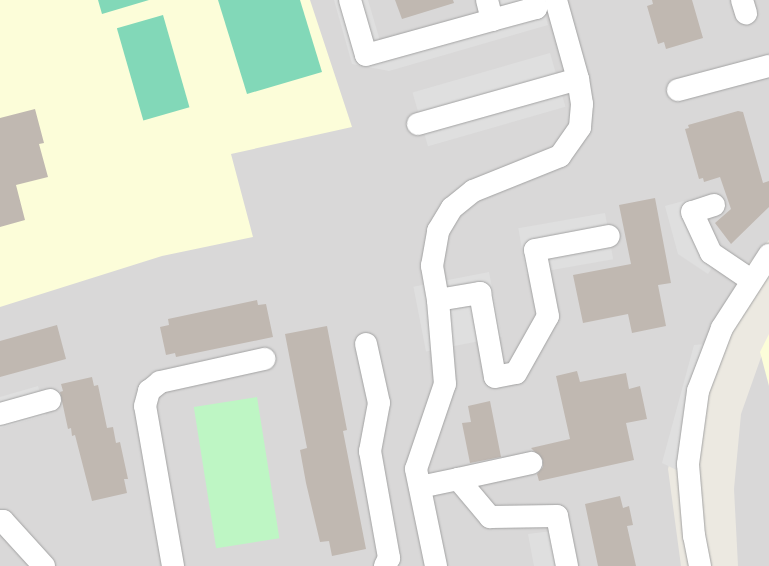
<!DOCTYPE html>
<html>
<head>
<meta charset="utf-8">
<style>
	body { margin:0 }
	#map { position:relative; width:769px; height:566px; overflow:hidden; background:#ece9e1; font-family:Montserrat,sans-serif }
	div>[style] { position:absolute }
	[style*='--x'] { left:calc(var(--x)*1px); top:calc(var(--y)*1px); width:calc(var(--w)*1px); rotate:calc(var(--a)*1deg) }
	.residential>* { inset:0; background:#d9d8d8 }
	.education>* { inset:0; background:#fcfdd9 }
	.park>* { inset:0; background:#bef6c4; transform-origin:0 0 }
	.pitch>* { inset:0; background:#82d8b8; transform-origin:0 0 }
	.parking>* { inset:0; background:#dfdfdf; transform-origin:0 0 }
	.building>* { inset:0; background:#c0b8b1 }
	.roads { filter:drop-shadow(0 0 1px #a2a2a2) drop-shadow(0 0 1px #a2a2a2) }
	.minor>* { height:22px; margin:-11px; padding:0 11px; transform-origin:11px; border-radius:11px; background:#fff }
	span { translate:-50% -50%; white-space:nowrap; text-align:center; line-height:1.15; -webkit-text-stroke:3px #fff; paint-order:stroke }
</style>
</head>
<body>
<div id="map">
	<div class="residential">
		<div style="clip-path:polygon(0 0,769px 0,769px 240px,749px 263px,706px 358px,693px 368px,668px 469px,681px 566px,0 566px)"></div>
		<div style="clip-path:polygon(769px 335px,769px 566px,738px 566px,734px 489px,741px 414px)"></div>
	</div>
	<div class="education">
		<div style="clip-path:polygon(0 0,310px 0,352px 127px,231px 154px,253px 237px,162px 256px,0 307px)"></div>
		<div style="clip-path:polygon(769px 334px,769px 386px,760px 352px)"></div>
	</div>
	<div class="park">
		<div style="left:257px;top:397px;width:143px;height:64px;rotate:81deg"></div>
	</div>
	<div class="pitch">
		<div style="clip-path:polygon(98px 0,149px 0,102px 14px)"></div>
		<div style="clip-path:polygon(218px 0,300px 0,322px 72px,247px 94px)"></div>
		<div style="left:163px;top:15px;width:96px;height:48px;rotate:74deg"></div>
	</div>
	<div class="parking">
		<div style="clip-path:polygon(334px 0,368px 0,386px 61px,506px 27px,498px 0,541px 0,548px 25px,389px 71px,352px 64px)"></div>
		<div style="left:550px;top:53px;width:56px;height:143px;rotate:74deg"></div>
		<div style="clip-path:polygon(691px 199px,724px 249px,708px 274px,678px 254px,665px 206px)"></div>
		<div style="left:605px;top:213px;width:47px;height:88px;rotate:80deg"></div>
		<div style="left:489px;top:272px;width:66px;height:77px;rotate:79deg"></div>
		<div style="clip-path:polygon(719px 343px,685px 474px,662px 463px,694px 345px)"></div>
		<div style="clip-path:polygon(38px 386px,46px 415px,0 428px,0 397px)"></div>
		<div style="clip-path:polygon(560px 530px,567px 566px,534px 566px,528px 534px)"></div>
	</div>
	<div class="building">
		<div style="clip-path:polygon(395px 0,453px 0,454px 3px,402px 19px)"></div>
		<div style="clip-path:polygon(652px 0,692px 0,703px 38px,666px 49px,664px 42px,658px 44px,647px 6px,653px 4px)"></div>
		<div style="clip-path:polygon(35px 109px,44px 143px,39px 144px,48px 177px,16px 185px,25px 220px,0 227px,0 118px)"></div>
		<div style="clip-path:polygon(738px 111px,743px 112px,763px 183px,769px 181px,769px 207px,731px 244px,715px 223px,731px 209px,720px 177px,704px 182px,703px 178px,699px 179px,685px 129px,689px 128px,688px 125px)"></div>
		<div style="clip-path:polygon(655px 198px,671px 283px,658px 285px,666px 326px,632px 333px,628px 314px,583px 323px,573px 275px,631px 264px,619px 205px)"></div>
		<div style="clip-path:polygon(257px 300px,258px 305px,266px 304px,273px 337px,176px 357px,175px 353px,166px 355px,160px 327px,169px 325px,168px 319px)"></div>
		<div style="clip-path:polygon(57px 325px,66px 359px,0 377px,0 341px)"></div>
		<div style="clip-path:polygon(327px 326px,347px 430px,343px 431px,366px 549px,332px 556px,329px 541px,320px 542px,306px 483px,300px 450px,307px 448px,285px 334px)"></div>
		<div style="clip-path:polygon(577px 371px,580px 382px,626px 373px,629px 389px,640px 386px,647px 419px,626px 423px,634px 460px,539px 481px,537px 474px,543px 467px,543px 460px,531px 448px,570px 439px,556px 376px)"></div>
		<div style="clip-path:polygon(92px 377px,94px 386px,98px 385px,107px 428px,113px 427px,116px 443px,120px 442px,128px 479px,124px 479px,127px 493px,92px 501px,75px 435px,72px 436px,71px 428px,68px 429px,60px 392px,63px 391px,61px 384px)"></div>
		<div style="clip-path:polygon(490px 401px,501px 457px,470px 463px,462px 423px,471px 422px,468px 406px)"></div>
		<div style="clip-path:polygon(620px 496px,623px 508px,629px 506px,633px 525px,627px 526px,636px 566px,598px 566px,585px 504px)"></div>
	</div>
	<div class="roads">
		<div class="minor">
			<div style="--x:350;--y:0;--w:57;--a:73.8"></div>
			<div style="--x:366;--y:55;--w:131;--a:-15.5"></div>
			<div style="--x:492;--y:20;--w:21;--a:-104"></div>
			<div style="--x:742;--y:0;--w:14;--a:73"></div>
			<div style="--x:492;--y:20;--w:46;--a:-15.3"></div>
			<div style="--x:536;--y:8;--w:8;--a:-104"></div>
			<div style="--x:678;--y:90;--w:94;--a:-14.8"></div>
			<div style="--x:418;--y:124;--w:166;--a:-15.7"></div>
			<div style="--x:714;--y:205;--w:23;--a:162"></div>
			<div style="--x:692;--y:212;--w:45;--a:65.1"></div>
			<div style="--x:711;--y:253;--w:48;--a:34"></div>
			<div style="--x:438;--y:300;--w:43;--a:-9.5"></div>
			<div style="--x:480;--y:293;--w:85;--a:79.9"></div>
			<div style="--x:495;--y:377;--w:21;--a:-11"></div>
			<div style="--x:516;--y:373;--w:65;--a:-60.7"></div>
			<div style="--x:548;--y:316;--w:67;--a:-101.1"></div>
			<div style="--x:535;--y:250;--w:75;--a:-10.7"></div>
			<div style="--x:366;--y:344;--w:60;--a:77.6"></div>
			<div style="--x:379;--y:403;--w:49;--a:100.6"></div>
			<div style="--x:370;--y:451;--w:109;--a:79.9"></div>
			<div style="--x:389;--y:558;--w:9;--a:117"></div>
			<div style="--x:0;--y:414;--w:52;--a:-15.6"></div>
			<div style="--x:458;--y:479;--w:75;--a:-12.4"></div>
			<div style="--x:420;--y:487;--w:39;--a:-12"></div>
			<div style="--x:458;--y:479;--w:50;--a:49.9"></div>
			<div style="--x:490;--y:517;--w:67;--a:-0.9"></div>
			<div style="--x:557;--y:516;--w:51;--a:78.7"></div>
			<div style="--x:0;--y:521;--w:3;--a:0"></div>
			<div style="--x:3;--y:521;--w:61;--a:47.7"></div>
			<div style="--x:173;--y:566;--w:162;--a:-99.9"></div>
			<div style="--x:145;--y:406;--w:16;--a:-75"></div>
			<div style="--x:149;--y:391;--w:14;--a:-39"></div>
			<div style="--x:160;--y:382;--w:107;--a:-12.5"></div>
			<div style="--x:436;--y:566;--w:99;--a:-101.7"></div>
			<div style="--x:416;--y:469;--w:90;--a:-71.2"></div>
			<div style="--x:445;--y:384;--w:84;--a:-94.8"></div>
			<div style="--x:438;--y:300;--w:35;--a:-100"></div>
			<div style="--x:432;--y:266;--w:36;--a:-80"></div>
			<div style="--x:438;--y:231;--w:27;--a:-59"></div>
			<div style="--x:452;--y:208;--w:27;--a:-39"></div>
			<div style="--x:473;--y:191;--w:94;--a:-21.9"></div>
			<div style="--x:560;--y:156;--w:35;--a:-55"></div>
			<div style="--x:580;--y:127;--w:23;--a:-85"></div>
			<div style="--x:582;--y:104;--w:25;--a:-99"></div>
			<div style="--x:578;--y:79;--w:82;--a:-105.6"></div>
			<div style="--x:700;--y:566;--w:31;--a:-101"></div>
			<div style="--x:694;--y:536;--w:72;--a:-94.8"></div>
			<div style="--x:688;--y:464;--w:74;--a:-82.2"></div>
			<div style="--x:698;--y:391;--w:67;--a:-69.1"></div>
			<div style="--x:722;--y:328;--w:87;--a:-57.2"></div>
		</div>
	</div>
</div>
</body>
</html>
